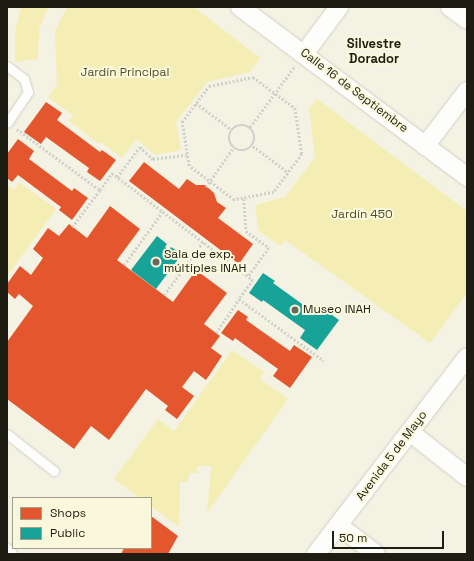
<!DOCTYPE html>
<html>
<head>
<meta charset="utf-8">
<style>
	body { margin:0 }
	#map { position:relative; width:474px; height:561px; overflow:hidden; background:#f3f2e3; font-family:"Space Grotesk",sans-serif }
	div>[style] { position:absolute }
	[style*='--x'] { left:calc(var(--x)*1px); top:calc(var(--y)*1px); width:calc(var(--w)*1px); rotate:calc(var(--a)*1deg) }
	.green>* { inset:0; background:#f4eeb5 }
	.shops>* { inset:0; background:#e4572e }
	.public>* { inset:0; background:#17a398 }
	.path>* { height:2.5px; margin-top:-1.25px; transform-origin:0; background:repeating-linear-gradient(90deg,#d0d0cc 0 2px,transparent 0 4px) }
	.path>.ring { margin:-1.25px; padding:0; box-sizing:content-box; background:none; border:2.5px solid #d0d0cc; border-radius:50% }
	.roads { filter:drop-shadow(0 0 1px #d1d0c4) drop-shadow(0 0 1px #d1d0c4) }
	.service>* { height:9px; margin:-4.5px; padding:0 4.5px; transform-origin:4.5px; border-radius:4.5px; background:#fdfdfb }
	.minor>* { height:18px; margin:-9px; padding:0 9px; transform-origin:9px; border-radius:9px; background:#fdfdfb }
	.dots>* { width:11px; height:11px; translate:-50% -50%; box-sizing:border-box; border:2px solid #faf8dc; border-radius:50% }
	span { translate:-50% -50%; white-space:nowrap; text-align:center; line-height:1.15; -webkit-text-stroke:4px #faf8dc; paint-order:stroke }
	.park-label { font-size:12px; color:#534f24 }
	.street-label { font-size:12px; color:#1e1d13 }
	.poi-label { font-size:12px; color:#1e1d13 }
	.left { translate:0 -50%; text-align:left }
	.neighbourhood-label { font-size:13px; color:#1e1d13; font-weight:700 }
	.frame { position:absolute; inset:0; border:8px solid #1e1d13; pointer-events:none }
	.legend { position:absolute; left:12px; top:497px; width:140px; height:52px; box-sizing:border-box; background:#faf8dc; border:1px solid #a2a08c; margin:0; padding:5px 7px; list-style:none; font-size:12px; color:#1e1d13 }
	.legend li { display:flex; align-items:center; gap:8px; height:20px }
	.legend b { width:20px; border:1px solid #a2a08c }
	.scale { position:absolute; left:332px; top:531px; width:112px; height:18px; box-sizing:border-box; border:2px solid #1e1d13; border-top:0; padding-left:5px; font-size:12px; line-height:14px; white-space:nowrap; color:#1e1d13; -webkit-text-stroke:3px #faf8dc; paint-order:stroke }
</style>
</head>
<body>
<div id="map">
	<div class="green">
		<div style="clip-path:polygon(21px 7px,48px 7px,39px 30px,38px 59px,15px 62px,15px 31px)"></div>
		<div style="clip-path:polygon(67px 7px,194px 7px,260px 58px,250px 72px,207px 82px,176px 122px,181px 150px,155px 155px,136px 139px,122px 158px,101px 142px,99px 144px,69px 121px,73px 116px,48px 97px,57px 85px,55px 31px)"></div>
		<div style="clip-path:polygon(317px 99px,467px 211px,467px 293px,430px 343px,285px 240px,280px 246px,258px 230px,255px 205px,285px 197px,315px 157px,309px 109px)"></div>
		<div style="clip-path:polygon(19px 182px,56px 209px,7px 276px,7px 185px,14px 190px)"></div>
		<div style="clip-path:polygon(232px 350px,264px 372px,260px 379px,288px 399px,207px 513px,211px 466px,197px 466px,197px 473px,189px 473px,188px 482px,180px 482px,179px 527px,151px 506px,151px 498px,140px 498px,114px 479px,158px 419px,174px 431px)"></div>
	</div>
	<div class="shops">
		<div style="clip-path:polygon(46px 102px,62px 113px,57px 120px,100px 152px,102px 150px,116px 160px,100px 181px,87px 172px,89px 168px,46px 137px,41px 144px,24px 132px)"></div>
		<div style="clip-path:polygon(18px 139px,34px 151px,29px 159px,72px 191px,74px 188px,88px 198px,72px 220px,59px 210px,61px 207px,18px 175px,12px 182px,7px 178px,7px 154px)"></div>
		<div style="clip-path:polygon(144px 162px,179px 189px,187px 179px,196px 185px,205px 185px,214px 193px,217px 202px,226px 208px,218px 218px,253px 244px,239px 264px,129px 181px)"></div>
		<div style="clip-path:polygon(110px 206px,140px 229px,117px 260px,173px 302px,196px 270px,227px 293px,204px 324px,220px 336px,211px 348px,222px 356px,206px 380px,194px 371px,182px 387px,194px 396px,177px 419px,165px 410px,168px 406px,146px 389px,109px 440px,91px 426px,74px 449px,7px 399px,7px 342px,33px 306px,19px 294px,15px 299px,7px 292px,7px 284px,20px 266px,31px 275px,43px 258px,33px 249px,48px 228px,59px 236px,69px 224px,87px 238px)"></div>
		<div style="clip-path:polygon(238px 310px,248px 317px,246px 320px,290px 351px,294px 345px,312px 357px,290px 388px,273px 376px,278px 369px,235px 338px,233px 341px,221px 333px)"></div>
		<div style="clip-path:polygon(151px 516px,178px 536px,168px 554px,121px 554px,124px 548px,151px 548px)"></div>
	</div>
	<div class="public">
		<div style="clip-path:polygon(157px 236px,167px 244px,165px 247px,169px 250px,171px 247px,182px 254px,156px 289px,131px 270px)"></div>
		<div style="clip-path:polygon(263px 273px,275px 281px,273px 283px,316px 314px,321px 307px,339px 320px,317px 350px,300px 338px,305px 330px,263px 300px,262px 302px,249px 293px)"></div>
	</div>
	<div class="path">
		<div style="--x:253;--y:77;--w:52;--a:36.4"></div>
		<div style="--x:295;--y:108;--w:47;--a:81.3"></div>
		<div style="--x:302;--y:154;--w:47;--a:126.4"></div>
		<div style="--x:274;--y:192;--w:41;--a:168.7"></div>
		<div style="--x:234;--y:200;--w:56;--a:-142.9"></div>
		<div style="--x:189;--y:166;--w:45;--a:-99"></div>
		<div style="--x:182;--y:122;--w:45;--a:-53.1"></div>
		<div style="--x:209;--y:86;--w:45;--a:-11.6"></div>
		<div style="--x:196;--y:103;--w:44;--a:36.6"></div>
		<div class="ring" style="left:229px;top:125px;width:23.5px;height:23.5px"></div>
		<div style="--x:250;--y:127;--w:76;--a:-53.6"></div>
		<div style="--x:17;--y:129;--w:103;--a:36.3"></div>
		<div style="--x:100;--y:190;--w:21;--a:-55"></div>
		<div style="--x:112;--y:173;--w:177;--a:37.2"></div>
		<div style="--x:253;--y:280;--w:24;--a:126"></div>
		<div style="--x:239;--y:299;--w:105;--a:36.1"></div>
		<div style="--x:253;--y:146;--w:44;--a:36.6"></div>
		<div style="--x:117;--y:177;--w:38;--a:-53"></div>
		<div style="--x:140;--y:147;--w:18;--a:43"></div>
		<div style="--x:153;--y:159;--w:34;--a:-7"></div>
		<div style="--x:206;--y:187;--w:47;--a:-55.3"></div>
		<div style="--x:244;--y:199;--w:32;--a:86"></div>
		<div style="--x:246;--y:231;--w:29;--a:36"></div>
		<div style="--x:269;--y:248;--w:34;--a:126"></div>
		<div style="--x:72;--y:227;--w:46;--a:-52.9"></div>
		<div style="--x:124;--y:265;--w:67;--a:-54.2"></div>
		<div style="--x:164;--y:295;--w:66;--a:-53.7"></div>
		<div style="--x:216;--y:333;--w:41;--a:-55.9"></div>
	</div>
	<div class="roads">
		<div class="service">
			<div style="--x:7;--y:66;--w:21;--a:37"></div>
			<div style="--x:24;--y:79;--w:14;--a:73"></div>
			<div style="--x:28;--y:92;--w:37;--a:124"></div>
			<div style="--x:7;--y:434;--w:60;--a:38.2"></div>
			<div style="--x:7;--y:548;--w:8;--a:45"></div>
		</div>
		<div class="minor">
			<div style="--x:240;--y:7;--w:284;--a:36.8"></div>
			<div style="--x:450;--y:7;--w:21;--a:37"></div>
			<div style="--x:304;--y:54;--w:59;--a:-53.3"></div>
			<div style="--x:425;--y:146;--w:69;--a:-52.6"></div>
			<div style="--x:411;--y:433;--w:71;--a:38.2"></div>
			<div style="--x:339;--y:526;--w:46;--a:37.1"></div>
			<div style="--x:316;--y:554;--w:248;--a:-52.5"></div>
		</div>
	</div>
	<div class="dots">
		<div style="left:156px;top:262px;background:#69685c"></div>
		<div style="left:295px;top:310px;background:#69685c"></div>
	</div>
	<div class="park-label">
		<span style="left:125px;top:73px">Jardín Principal</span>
		<span style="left:362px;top:215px">Jardín 450</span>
	</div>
	<div class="street-label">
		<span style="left:354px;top:91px;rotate:37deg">Calle 16 de Septiembre</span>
		<span style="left:392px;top:456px;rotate:-53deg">Avenida 5 de Mayo</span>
	</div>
	<div class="poi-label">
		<span class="left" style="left:164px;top:262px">Sala de exp.<br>múltiples INAH</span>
		<span class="left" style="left:303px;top:310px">Museo INAH</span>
	</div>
	<div class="neighbourhood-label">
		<span style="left:374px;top:52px">Silvestre<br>Dorador</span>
	</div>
	<div class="frame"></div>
	<ul class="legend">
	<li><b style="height:11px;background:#e4572e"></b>Shops</li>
	<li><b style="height:11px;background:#17a398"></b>Public</li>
	</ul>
	<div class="scale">50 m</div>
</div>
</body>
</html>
